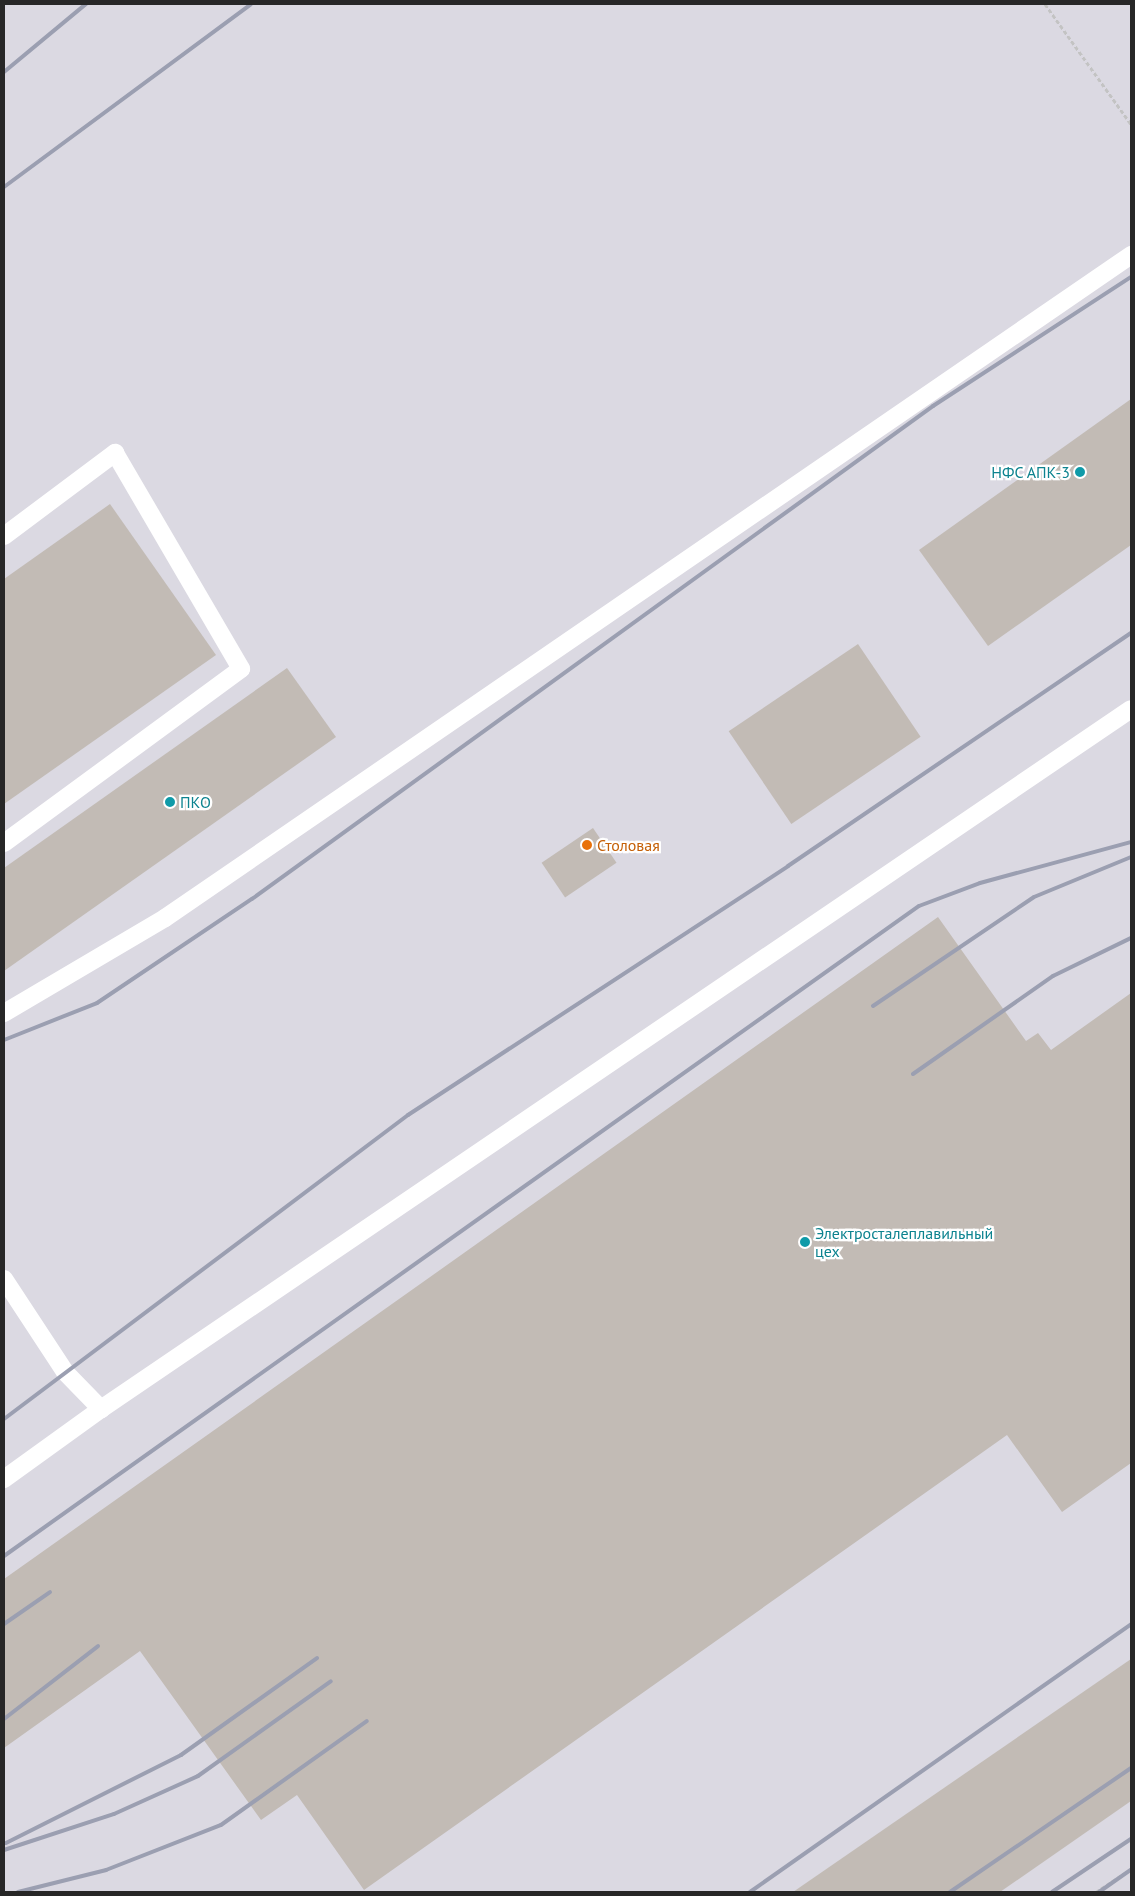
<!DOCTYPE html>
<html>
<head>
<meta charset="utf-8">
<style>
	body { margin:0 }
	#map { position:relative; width:1135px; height:1896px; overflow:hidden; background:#eae1d8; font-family:"PT Sans",sans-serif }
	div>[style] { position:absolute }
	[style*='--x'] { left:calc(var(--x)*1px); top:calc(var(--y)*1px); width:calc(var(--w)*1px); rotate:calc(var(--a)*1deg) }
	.industrial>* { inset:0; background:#dbd9e2; transform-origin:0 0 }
	.building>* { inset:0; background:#c2bbb5; transform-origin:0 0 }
	.path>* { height:3px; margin-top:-1.5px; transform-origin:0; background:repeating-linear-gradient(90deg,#c3c3c3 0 4px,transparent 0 6.5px) }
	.service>* { height:18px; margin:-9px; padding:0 9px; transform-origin:9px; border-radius:9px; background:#fff }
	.rail>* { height:4px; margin:-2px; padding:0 2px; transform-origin:2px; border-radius:2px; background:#9b9fb1 }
	.dots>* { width:14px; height:14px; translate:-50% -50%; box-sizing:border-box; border:2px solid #fff; border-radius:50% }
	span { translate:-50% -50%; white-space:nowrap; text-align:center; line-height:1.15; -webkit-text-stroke:4.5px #fff; paint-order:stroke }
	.culture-label { font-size:16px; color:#0d838f }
	.right { translate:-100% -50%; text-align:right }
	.left { translate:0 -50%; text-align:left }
	.food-label { font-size:16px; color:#c56008 }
	.frame { position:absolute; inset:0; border:5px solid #272727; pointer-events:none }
</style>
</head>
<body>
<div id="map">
	<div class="industrial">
		<div style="left:4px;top:4px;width:1127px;height:1888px"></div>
	</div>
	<div class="building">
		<div style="clip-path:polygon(1131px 399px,1131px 545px,988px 646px,919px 550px)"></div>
		<div style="clip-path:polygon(110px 504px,216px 655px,4px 804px,4px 579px)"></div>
		<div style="left:858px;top:644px;width:112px;height:156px;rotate:56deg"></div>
		<div style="clip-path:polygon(287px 668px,336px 737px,4px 971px,4px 868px)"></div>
		<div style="left:593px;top:828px;width:42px;height:62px;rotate:56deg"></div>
		<div style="clip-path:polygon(938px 917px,1026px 1041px,1038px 1033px,1051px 1050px,1131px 993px,1131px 1463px,1062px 1512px,1007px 1435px,364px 1890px,297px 1795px,261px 1820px,140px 1651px,4px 1748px,4px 1579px)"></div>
		<div style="clip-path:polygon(1131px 1659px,1131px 1801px,1000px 1892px,793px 1892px)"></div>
	</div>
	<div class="path">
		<div style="--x:1045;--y:4;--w:148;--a:54.4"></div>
		<div style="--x:1096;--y:1892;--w:42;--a:-33.3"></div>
	</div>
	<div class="service">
		<div style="--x:4;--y:536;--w:139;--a:-36.8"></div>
		<div style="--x:115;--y:453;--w:250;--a:59.7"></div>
		<div style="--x:241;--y:669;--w:294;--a:143.7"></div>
		<div style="--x:4;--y:1013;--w:187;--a:-30.5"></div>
		<div style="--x:165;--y:918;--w:1172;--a:-34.46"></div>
		<div style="--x:4;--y:1279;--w:111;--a:56.7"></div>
		<div style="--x:65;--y:1372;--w:52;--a:45.8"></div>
		<div style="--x:101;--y:1409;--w:120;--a:144.2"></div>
		<div style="--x:101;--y:1409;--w:1245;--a:-34.2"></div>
	</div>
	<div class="rail">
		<div style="--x:4;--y:72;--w:107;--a:-39.7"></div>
		<div style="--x:4;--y:187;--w:307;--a:-36.5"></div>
		<div style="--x:873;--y:1006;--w:194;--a:-34.1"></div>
		<div style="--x:1034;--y:897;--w:105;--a:-22.4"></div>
		<div style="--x:4;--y:1040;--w:100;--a:-21.7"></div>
		<div style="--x:97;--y:1003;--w:187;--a:-33.9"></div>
		<div style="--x:252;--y:899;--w:841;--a:-35.9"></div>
		<div style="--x:933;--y:406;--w:236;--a:-33.1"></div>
		<div style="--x:913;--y:1074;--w:171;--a:-35"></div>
		<div style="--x:1053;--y:976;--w:87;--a:-26"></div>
		<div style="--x:4;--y:1419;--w:506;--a:-36.96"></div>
		<div style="--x:408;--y:1115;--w:454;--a:-33.2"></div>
		<div style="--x:788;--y:866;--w:415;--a:-34.2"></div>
		<div style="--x:4;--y:1556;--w:1122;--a:-35.39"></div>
		<div style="--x:919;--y:906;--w:65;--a:-20.7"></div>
		<div style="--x:980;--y:883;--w:156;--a:-15.2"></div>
		<div style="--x:4;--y:1624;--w:56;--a:-34.8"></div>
		<div style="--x:4;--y:1719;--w:119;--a:-37.8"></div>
		<div style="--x:6;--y:1843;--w:196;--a:-26.7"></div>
		<div style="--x:181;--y:1755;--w:167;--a:-35.5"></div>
		<div style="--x:4;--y:1850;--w:116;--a:-18.1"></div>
		<div style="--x:114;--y:1814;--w:92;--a:-24.3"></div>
		<div style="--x:198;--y:1776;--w:163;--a:-35.5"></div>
		<div style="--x:18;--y:1892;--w:91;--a:-14"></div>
		<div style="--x:106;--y:1870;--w:123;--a:-21.4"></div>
		<div style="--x:221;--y:1825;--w:179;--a:-35.5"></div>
		<div style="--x:750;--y:1892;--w:466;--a:-35.1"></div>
		<div style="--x:950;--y:1892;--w:219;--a:-34.4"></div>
		<div style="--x:1052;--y:1892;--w:95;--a:-33.9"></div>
		<div style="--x:1099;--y:1892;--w:39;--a:-35"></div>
	</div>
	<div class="dots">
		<div style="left:1080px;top:472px;background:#0f9aa8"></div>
		<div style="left:170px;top:802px;background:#0f9aa8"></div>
		<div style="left:587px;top:845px;background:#e8710a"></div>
		<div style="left:805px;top:1242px;background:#0f9aa8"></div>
	</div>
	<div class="culture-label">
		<span class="right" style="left:1070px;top:472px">НФС АПК-3</span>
		<span class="left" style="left:180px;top:802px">ПКО</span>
		<span class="left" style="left:815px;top:1242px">Электросталеплавильный<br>цех</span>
	</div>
	<div class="food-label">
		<span class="left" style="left:597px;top:845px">Столовая</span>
	</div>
	<div class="frame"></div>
</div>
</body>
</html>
